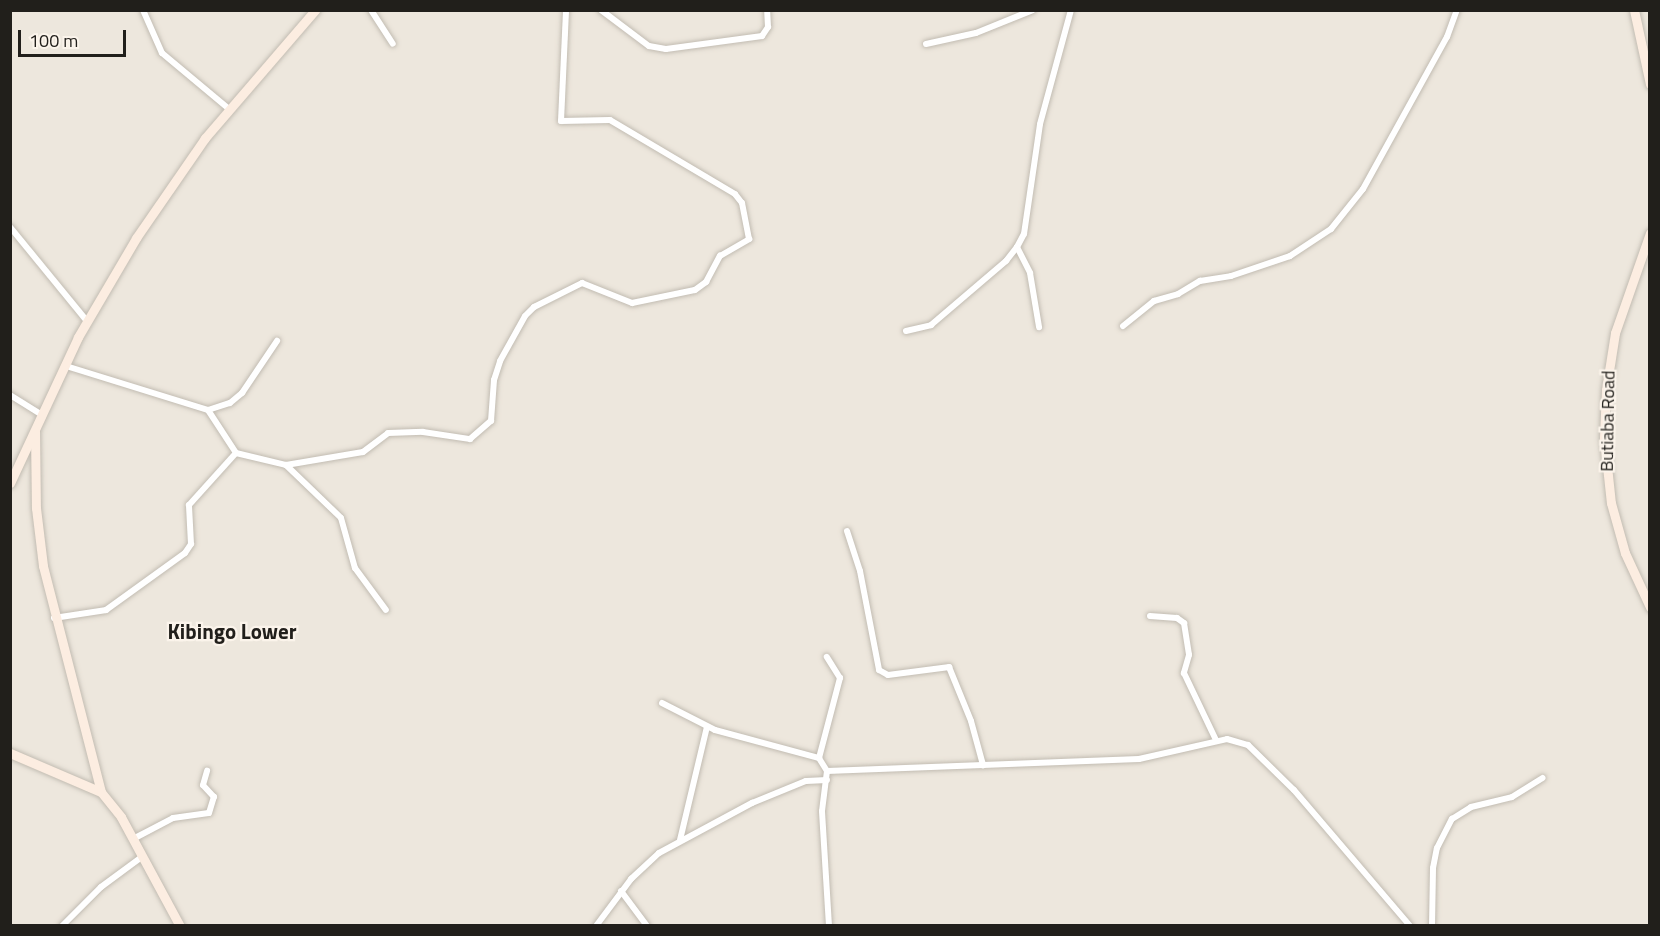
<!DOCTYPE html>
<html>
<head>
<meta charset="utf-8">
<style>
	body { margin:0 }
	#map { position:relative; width:1660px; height:936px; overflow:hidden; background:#ede7dd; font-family:"Titillium Web",sans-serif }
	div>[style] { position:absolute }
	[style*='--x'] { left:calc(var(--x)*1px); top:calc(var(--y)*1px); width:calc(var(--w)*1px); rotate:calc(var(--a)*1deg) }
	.roads { filter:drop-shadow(0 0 2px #c2bcb2) drop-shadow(0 0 2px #c2bcb2) }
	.street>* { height:6px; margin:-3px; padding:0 3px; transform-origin:3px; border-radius:3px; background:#fff }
	.secondary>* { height:9px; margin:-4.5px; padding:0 4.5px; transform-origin:4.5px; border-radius:4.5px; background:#fcede1 }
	span { translate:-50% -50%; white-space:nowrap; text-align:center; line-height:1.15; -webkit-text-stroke:4.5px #fbf4eb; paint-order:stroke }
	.street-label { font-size:18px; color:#211f1b }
	.quarter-label { font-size:21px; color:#211f1b; font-weight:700 }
	.frame { position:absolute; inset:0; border:12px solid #211f1b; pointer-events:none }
	.scale { position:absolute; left:18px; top:30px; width:108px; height:27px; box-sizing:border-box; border:3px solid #211f1b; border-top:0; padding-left:8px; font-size:18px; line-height:21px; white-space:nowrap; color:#211f1b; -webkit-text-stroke:4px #fbf4eb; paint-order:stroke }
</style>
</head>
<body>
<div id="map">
	<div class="roads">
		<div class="street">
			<div style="--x:143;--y:10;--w:47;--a:66.2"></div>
			<div style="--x:162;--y:53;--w:87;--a:39.9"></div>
			<div style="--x:371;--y:10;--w:40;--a:57.1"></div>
			<div style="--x:601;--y:10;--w:60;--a:36.9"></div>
			<div style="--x:649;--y:46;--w:17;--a:10"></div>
			<div style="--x:666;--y:49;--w:97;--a:-7.7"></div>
			<div style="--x:762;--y:36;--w:11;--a:-56"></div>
			<div style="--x:768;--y:27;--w:17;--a:-93"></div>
			<div style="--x:926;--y:44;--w:51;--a:-12.4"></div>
			<div style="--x:976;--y:33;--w:61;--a:-22"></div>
			<div style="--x:10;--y:227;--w:122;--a:50.7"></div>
			<div style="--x:1017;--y:247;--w:29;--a:63"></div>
			<div style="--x:1030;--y:273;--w:55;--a:80.5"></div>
			<div style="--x:1123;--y:326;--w:40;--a:-39"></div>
			<div style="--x:1154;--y:301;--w:25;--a:-16"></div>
			<div style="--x:1178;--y:294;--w:26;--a:-31"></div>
			<div style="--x:1200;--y:281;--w:31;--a:-9"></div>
			<div style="--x:1231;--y:276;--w:62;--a:-18.7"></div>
			<div style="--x:1290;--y:256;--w:49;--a:-33.4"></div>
			<div style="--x:1331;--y:229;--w:51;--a:-51.3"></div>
			<div style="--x:1363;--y:189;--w:174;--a:-61.1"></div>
			<div style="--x:1447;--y:37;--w:29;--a:-70"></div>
			<div style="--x:906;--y:331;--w:26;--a:-13"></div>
			<div style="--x:931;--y:325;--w:99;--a:-40.5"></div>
			<div style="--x:1006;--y:261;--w:18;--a:-52"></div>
			<div style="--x:1017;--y:247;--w:15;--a:-62"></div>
			<div style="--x:1024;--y:234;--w:111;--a:-81.7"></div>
			<div style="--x:1040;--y:124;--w:118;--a:-74.8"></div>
			<div style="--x:66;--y:366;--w:149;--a:17.2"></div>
			<div style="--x:208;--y:410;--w:23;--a:-18"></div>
			<div style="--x:230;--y:403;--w:16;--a:-40"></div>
			<div style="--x:242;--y:393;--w:63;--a:-56.1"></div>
			<div style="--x:10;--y:395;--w:36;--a:32"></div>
			<div style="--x:208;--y:410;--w:51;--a:56.9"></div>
			<div style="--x:236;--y:453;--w:51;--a:13.5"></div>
			<div style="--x:286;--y:465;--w:78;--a:-9.6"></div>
			<div style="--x:363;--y:452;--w:31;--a:-37"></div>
			<div style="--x:388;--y:433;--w:35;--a:-2"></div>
			<div style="--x:423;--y:432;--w:48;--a:8.5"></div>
			<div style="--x:470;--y:439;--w:28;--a:-41"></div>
			<div style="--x:491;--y:421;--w:41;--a:-85.8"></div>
			<div style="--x:494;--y:380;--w:20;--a:-72"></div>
			<div style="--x:500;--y:361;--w:51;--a:-60.9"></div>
			<div style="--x:525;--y:316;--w:13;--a:-45"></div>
			<div style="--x:534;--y:307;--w:54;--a:-26.6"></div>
			<div style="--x:582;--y:283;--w:54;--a:21.8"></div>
			<div style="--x:632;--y:303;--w:64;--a:-11.7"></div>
			<div style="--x:695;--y:290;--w:14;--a:-36"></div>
			<div style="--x:706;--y:282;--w:30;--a:-62"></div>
			<div style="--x:720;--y:256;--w:34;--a:-30"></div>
			<div style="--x:749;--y:239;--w:37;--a:-101"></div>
			<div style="--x:742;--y:203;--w:11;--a:-128"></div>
			<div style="--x:735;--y:194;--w:145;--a:-149.4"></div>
			<div style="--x:610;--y:120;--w:49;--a:178.8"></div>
			<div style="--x:561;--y:121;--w:111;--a:-87.4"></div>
			<div style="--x:286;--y:465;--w:76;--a:43.9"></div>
			<div style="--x:341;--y:518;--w:52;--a:74.4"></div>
			<div style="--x:355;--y:568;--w:52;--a:53.6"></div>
			<div style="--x:847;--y:531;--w:42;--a:72"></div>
			<div style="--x:860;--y:571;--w:101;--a:79.1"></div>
			<div style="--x:879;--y:670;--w:10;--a:29"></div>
			<div style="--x:888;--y:675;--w:62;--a:-7.5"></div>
			<div style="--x:949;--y:667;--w:58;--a:67.8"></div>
			<div style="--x:971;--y:721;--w:46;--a:74.7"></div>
			<div style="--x:1150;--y:616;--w:27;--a:4"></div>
			<div style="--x:1177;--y:618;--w:9;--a:36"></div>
			<div style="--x:1184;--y:623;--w:32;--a:81"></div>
			<div style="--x:1189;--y:655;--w:19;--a:106"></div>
			<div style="--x:1184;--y:673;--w:74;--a:64.5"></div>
			<div style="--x:54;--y:618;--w:53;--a:-8.7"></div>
			<div style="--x:106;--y:610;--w:97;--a:-35.8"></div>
			<div style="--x:185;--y:553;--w:11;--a:-56"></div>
			<div style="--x:191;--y:544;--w:39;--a:-93"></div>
			<div style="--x:189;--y:505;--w:70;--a:-47.9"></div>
			<div style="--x:662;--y:703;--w:59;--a:27"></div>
			<div style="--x:715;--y:730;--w:108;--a:15.1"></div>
			<div style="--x:827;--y:771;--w:15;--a:-122"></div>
			<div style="--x:819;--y:758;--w:83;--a:-75.3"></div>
			<div style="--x:840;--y:678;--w:25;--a:-122"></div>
			<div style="--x:133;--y:839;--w:45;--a:-27.7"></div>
			<div style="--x:173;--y:818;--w:36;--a:-8"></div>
			<div style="--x:209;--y:813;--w:17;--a:-73"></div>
			<div style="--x:214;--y:797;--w:16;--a:-133"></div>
			<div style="--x:203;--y:785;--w:15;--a:-74"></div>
			<div style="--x:680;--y:840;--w:116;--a:-76.6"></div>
			<div style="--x:621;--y:891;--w:44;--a:53.4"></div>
			<div style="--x:62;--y:926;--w:55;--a:-45"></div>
			<div style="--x:101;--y:887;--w:52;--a:-36.4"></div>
			<div style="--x:596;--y:926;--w:59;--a:-53.3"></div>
			<div style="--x:631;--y:879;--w:38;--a:-43"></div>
			<div style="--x:659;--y:853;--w:106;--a:-28.3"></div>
			<div style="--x:752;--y:803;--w:58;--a:-22.2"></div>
			<div style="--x:806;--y:781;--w:21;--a:-3"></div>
			<div style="--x:829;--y:926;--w:115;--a:-93.5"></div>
			<div style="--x:822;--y:811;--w:40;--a:-82.9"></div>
			<div style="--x:827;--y:771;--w:312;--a:-2.2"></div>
			<div style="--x:1139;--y:759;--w:90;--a:-12.8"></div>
			<div style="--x:1227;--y:739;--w:22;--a:16"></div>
			<div style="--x:1248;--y:745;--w:64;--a:44.4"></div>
			<div style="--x:1294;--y:790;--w:179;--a:49.5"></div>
			<div style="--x:1432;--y:926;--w:58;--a:-89"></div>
			<div style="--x:1433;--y:868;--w:20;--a:-79"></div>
			<div style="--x:1437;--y:848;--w:33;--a:-63"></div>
			<div style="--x:1452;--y:819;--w:22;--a:-32"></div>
			<div style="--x:1471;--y:807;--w:42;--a:-13.7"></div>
			<div style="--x:1512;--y:797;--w:36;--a:-32"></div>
		</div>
		<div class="secondary">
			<div style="--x:1634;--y:10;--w:76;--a:77.8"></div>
			<div style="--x:1650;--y:233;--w:106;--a:109.3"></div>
			<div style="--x:1615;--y:333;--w:58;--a:99"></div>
			<div style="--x:1606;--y:390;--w:48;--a:92.4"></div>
			<div style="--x:1604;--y:438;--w:65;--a:83.9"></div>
			<div style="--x:1611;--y:503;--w:52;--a:74.4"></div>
			<div style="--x:1625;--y:553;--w:60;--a:65.2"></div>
			<div style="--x:35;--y:431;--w:77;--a:89.3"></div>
			<div style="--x:36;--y:508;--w:58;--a:83.1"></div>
			<div style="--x:43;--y:566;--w:233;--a:75.6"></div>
			<div style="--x:10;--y:483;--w:161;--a:-65"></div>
			<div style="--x:78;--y:337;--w:115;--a:-59.6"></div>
			<div style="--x:136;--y:238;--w:121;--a:-55.4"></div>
			<div style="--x:205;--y:138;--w:169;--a:-49.3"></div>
			<div style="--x:10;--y:753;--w:99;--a:23.2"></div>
			<div style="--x:101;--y:792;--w:32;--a:51"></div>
			<div style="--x:121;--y:817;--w:124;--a:61.6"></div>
		</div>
	</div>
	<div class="street-label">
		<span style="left:1608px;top:421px;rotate:-89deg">Butiaba Road</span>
	</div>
	<div class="quarter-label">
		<span style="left:232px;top:631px">Kibingo Lower</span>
	</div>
	<div class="frame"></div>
	<div class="scale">100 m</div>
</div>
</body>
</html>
